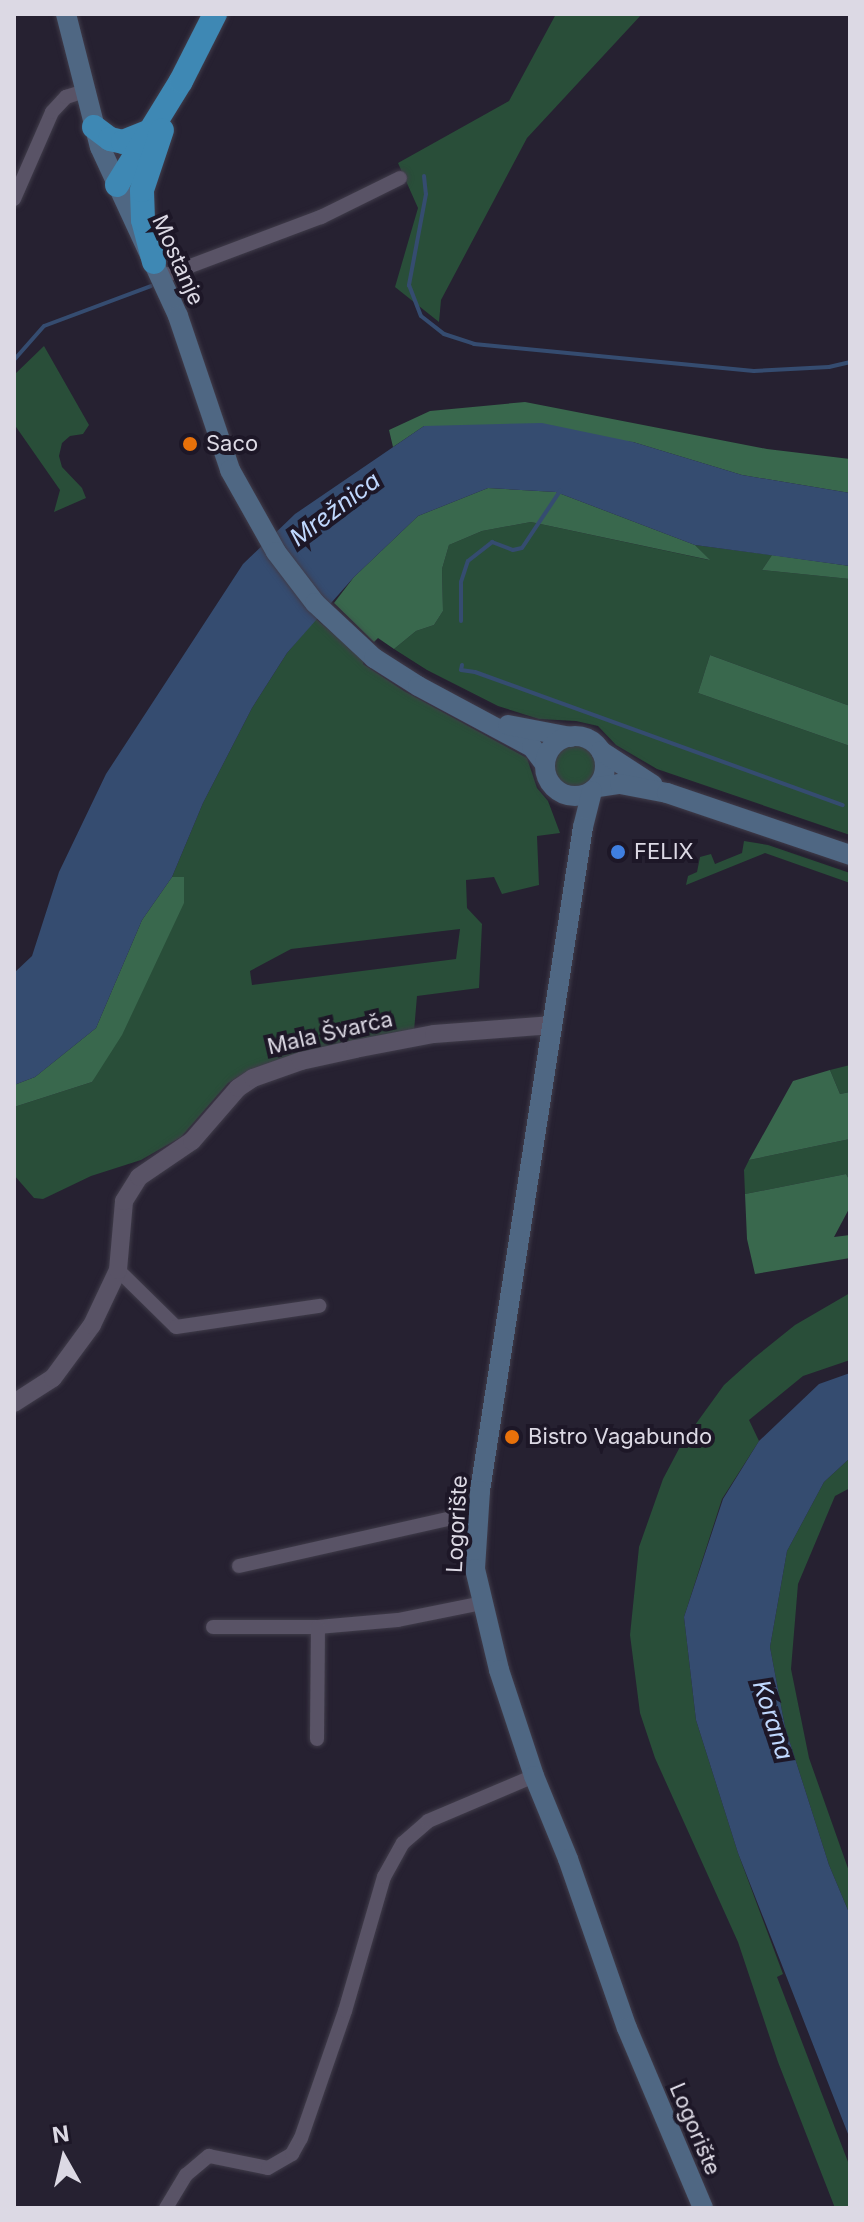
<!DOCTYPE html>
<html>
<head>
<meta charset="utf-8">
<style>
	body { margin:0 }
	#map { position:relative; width:864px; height:2222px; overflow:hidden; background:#262131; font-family:Inter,sans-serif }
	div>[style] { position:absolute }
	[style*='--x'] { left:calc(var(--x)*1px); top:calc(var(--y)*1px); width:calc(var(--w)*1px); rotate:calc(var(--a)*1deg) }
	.green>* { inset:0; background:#294e39 }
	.round { border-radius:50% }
	.forest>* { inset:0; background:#39684d }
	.water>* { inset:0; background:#354c70 }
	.stream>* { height:4px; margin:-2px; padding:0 2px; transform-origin:2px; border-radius:2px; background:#354c70 }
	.roads { filter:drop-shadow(0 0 2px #403c4a) drop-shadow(0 0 2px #403c4a) }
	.minor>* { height:14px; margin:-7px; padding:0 7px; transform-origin:7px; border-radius:7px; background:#595366 }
	.tertiary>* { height:18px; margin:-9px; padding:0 9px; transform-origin:9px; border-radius:9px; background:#595366 }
	.secondary>* { height:20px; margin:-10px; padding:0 10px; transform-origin:10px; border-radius:10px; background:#4f6783 }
	.secondary>.ring { margin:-10px; padding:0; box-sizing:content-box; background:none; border:20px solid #4f6783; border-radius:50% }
	.trunk>* { height:24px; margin:-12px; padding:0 12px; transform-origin:12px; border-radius:12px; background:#3e88b4 }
	.dots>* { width:22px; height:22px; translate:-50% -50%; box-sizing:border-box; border:4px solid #1d1727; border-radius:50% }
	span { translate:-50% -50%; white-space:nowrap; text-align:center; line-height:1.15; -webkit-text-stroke:8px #1d1727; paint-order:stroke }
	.street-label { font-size:22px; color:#dcd9e4 }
	.poi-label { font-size:22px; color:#dcd9e4 }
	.left { translate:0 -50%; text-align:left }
	.water-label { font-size:24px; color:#c0d8fe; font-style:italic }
	.frame { position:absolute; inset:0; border:16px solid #dcd9e4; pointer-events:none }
	.north { position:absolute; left:24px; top:2118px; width:80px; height:80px; -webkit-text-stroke:6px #1d1727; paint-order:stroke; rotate:352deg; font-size:22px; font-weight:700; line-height:32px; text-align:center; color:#dcd9e4 }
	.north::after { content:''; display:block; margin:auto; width:28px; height:36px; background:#dcd9e4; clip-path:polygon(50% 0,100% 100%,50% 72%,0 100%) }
</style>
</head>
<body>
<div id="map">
	<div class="green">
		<div style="clip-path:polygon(556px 14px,642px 14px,527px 138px,441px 300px,439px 322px,395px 287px,418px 208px,398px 163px,509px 101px)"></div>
		<div style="clip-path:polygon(44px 346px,89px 425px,83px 434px,70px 436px,62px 443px,59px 456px,62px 467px,82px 488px,86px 498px,54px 512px,60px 490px,14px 424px,14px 375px)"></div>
		<div style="clip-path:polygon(531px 522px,709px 560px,695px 545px,772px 555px,762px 570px,850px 579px,850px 706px,710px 655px,698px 693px,850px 746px,850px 835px,657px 769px,616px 745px,598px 726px,576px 721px,539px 719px,498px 706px,427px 670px,394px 649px,416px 631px,434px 625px,443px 611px,442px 569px,449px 545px,482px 531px)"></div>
		<div style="clip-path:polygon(evenodd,316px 619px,364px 660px,363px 664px,404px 691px,527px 758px,537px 788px,548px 801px,560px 833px,537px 836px,539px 885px,502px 894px,494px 877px,466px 880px,467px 908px,482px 924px,479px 988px,417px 996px,414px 1031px,248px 1071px,228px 1083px,181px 1137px,141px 1160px,91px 1176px,43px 1199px,34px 1198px,14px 1175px,14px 1107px,92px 1082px,184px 878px,172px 877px,203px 803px,252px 708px,287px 653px,316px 619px,460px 929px,456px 959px,252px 985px,250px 971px,291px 949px,460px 929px)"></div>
		<div class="round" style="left:552px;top:743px;width:46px;height:46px"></div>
		<div style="clip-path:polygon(744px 841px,768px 845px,850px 873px,850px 883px,765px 853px,686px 885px,688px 876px,697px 872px,700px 857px,711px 854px,715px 864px,742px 853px)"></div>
		<div style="clip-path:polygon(850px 1065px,850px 1092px,840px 1094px,830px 1070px)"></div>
		<div style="clip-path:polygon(850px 1139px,850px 1181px,846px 1174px,745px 1194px,744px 1170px,749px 1160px)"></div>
		<div style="clip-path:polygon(850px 1293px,850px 1360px,803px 1376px,749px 1420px,759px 1441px,722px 1499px,684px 1617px,696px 1720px,738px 1853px,783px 1974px,777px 1977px,850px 2167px,850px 2208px,835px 2208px,778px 2062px,738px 1942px,655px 1758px,640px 1713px,630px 1635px,639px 1547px,663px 1479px,682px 1443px,724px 1385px,754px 1358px,795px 1325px)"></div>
		<div style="clip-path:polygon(850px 1458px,850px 1488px,835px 1496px,798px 1584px,791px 1669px,809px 1758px,850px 1874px,850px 1915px,829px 1865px,785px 1727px,770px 1647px,787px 1551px,824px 1482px)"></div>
	</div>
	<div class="forest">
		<div style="clip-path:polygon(525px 402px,767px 449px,850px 459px,850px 493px,742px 475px,633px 442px,424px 426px,393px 447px,389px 430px,430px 411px)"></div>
		<div style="clip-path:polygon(488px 488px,556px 492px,695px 545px,710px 560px,531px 522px,482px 531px,449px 545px,442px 569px,443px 611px,434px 625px,416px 631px,394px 649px,378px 638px,374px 642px,334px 603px,354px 577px,418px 516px)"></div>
		<div style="clip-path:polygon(772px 555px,850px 566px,850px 579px,762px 570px)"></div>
		<div style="clip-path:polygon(710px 655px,850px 706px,850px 746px,698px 693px)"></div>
		<div style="clip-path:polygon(172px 877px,184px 877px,184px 903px,122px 1035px,92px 1082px,14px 1107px,14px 1085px,35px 1077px,96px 1028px,142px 920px)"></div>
		<div style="clip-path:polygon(830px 1070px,840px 1094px,850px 1092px,850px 1139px,749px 1160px,793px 1081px)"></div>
		<div style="clip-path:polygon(846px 1174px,850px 1181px,850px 1207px,834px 1237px,850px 1235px,850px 1258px,755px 1274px,747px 1239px,745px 1194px)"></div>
	</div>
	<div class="water">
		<div style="clip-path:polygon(542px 423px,633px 442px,742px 475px,850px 493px,850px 566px,695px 545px,556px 492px,488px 488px,418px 516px,354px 577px,287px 653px,252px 708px,203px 803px,172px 877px,142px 920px,96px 1028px,35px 1077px,14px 1085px,14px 973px,32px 956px,59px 872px,106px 774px,243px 564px,295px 514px,424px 426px)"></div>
		<div style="clip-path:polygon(850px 1373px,850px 1458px,824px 1482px,787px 1551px,770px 1647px,785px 1727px,829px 1865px,850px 1915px,850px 2139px,738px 1853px,696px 1720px,684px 1617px,723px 1499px,759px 1441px,819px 1384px)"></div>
	</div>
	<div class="stream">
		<div style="--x:424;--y:176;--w:18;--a:84"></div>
		<div style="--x:426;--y:194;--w:93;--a:100.6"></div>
		<div style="--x:409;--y:285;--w:33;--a:69"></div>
		<div style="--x:421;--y:316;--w:29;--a:38"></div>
		<div style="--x:444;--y:334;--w:32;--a:18"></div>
		<div style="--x:474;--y:344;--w:281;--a:5.5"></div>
		<div style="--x:754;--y:371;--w:75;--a:-3.1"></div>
		<div style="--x:829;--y:367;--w:22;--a:-13"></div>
		<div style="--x:14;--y:360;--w:45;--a:-48.6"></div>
		<div style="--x:44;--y:326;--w:114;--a:-20.5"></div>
		<div style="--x:461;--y:621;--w:39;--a:-90"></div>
		<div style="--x:461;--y:582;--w:22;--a:-72"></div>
		<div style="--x:468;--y:561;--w:31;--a:-38"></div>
		<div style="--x:492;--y:542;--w:22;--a:21"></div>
		<div style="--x:513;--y:550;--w:9;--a:-13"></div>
		<div style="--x:522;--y:548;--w:69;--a:-56.3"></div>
		<div style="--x:462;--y:665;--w:5;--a:101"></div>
		<div style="--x:461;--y:670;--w:14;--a:8"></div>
		<div style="--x:475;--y:672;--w:391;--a:19.9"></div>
	</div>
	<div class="roads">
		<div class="minor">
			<div style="--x:14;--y:199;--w:95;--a:-66.4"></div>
			<div style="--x:52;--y:112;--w:21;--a:-47"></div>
			<div style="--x:66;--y:97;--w:20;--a:-18"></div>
			<div style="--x:161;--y:277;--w:171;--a:-20.6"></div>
			<div style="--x:321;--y:217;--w:88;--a:-26.3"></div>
			<div style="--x:118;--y:1270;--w:81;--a:44.5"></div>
			<div style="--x:176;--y:1327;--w:145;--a:-8.4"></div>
			<div style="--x:239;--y:1566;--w:245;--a:-12.7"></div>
			<div style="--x:213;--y:1627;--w:105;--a:0"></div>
			<div style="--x:318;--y:1627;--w:80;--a:-5"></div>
			<div style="--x:398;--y:1620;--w:86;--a:-11.4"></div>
			<div style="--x:317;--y:1739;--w:112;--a:-89.5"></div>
			<div style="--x:166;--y:2208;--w:39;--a:-59"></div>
			<div style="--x:186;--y:2175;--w:30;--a:-40"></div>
			<div style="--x:209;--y:2156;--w:60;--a:11.5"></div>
			<div style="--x:268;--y:2168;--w:28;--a:-30"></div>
			<div style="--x:292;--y:2154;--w:18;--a:-61"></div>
			<div style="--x:301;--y:2138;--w:134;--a:-70.9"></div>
			<div style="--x:345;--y:2011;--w:140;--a:-73.8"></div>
			<div style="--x:384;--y:1877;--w:39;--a:-61"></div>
			<div style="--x:403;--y:1843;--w:33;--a:-41"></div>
			<div style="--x:428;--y:1821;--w:115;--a:-23"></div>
		</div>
		<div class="tertiary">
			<div style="--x:14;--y:1403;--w:46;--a:-32.7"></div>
			<div style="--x:53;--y:1378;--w:66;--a:-53.7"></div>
			<div style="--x:92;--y:1325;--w:61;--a:-64.7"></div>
			<div style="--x:118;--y:1270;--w:69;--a:-85"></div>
			<div style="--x:124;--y:1201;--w:28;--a:-58"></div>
			<div style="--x:139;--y:1177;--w:64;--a:-34.2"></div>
			<div style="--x:192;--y:1141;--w:70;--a:-49"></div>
			<div style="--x:238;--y:1088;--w:18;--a:-34"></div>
			<div style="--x:253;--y:1078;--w:51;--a:-19.5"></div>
			<div style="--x:301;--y:1061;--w:55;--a:-12.5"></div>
			<div style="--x:355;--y:1049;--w:80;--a:-10.8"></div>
			<div style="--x:434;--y:1034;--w:119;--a:-4.3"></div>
		</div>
		<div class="secondary">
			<div style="--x:66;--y:14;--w:137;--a:75.7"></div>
			<div style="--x:100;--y:147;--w:186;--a:65.2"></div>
			<div style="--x:178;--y:316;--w:163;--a:71.3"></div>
			<div style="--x:230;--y:470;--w:94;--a:60.7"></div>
			<div style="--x:276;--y:552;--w:64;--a:52.6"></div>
			<div style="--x:315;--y:603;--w:81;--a:43"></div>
			<div style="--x:374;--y:658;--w:52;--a:32.5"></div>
			<div style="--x:418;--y:686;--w:129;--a:28.2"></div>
			<div style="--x:532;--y:747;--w:21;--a:53"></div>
			<div style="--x:508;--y:725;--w:64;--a:10.8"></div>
			<div class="ring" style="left:545px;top:736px;width:40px;height:40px"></div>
			<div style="--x:601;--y:751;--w:62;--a:33.2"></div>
			<div style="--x:598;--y:787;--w:22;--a:-8"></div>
			<div style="--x:620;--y:784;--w:48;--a:10.8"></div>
			<div style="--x:667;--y:793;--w:193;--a:18.7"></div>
			<div style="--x:592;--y:791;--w:37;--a:104"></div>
			<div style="--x:583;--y:827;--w:672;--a:98.82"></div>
			<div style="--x:480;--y:1491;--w:78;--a:93.7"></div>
			<div style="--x:475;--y:1569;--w:104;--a:76.6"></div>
			<div style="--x:499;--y:1670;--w:112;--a:71.7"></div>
			<div style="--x:534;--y:1776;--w:90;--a:67.7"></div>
			<div style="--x:568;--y:1859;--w:179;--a:70.8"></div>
			<div style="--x:627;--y:2028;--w:195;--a:67.1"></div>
		</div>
		<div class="trunk">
			<div style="--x:94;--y:127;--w:20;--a:37"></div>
			<div style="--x:110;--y:139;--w:13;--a:13"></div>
			<div style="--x:123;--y:142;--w:27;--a:-22"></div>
			<div style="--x:117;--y:185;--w:122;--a:-58.4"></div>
			<div style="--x:181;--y:81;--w:75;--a:-63.1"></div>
			<div style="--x:154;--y:262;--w:43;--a:-104.7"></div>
			<div style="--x:143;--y:220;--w:30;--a:-92"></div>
			<div style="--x:142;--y:190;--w:63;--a:-71.6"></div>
		</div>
	</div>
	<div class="dots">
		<div style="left:190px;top:444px;background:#e8710a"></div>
		<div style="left:618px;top:852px;background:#3f7fe0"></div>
		<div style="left:512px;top:1437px;background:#e8710a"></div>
	</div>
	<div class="street-label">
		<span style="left:178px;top:260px;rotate:66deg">Mostanje</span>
		<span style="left:330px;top:1033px;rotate:-13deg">Mala Švarča</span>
		<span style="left:457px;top:1524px;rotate:-87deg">Logorište</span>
		<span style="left:695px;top:2129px;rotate:67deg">Logorište</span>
	</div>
	<div class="poi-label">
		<span class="left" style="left:206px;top:444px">Saco</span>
		<span class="left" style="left:634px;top:852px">FELIX</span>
		<span class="left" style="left:528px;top:1437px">Bistro Vagabundo</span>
	</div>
	<div class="water-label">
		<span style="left:335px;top:509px;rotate:-37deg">Mrežnica</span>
		<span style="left:773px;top:1720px;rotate:72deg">Korana</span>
	</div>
	<div class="frame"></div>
	<div class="north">N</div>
</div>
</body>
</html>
